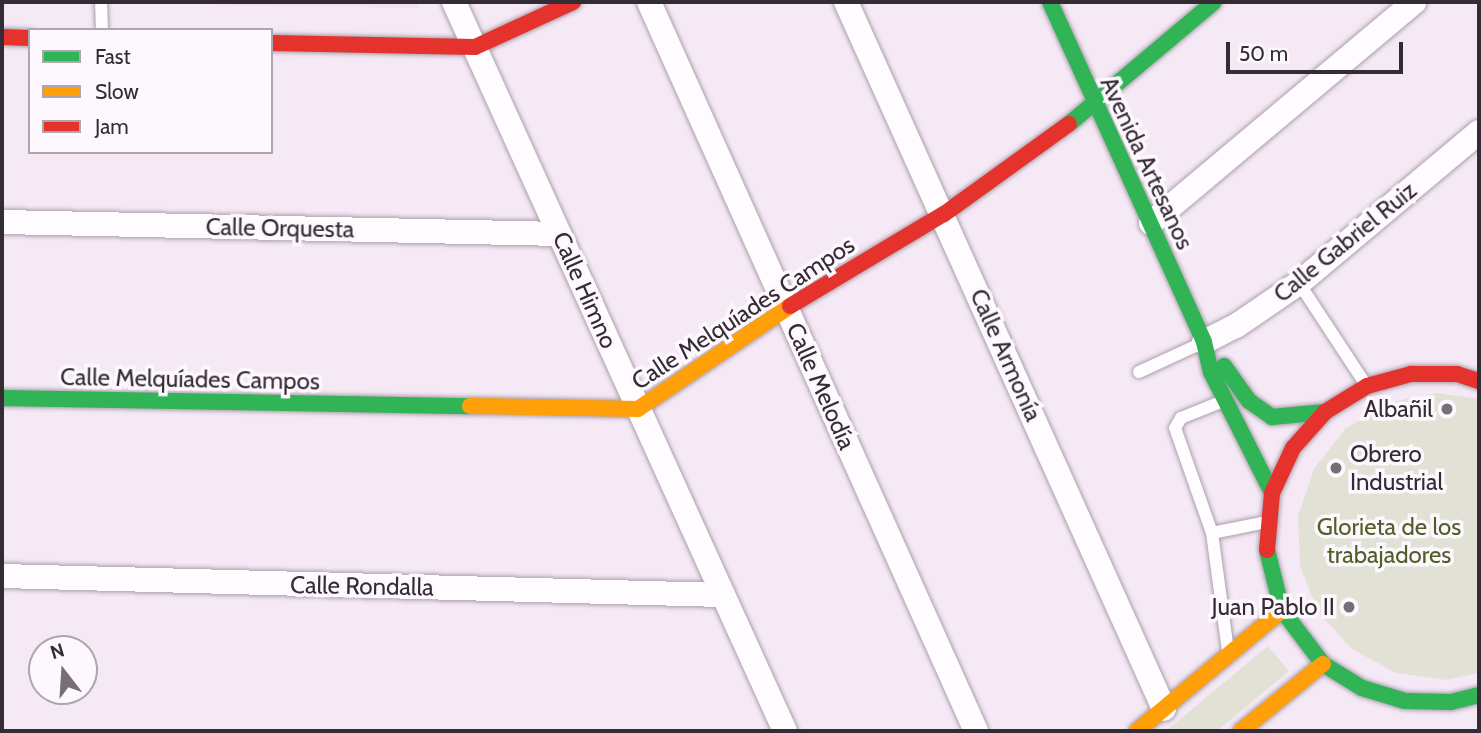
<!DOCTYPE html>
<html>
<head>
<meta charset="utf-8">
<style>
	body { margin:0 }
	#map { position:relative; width:1481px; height:733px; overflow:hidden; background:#f6e9f6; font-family:Cabin,sans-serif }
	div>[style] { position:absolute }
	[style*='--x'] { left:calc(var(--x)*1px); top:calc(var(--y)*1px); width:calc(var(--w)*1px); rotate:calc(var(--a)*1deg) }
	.built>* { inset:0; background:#f4dff5 }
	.green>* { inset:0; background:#e2e1d6 }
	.roads { filter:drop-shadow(0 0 2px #aaa0aa) drop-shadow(0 0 2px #aaa0aa) }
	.lane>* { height:12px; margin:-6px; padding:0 6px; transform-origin:6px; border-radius:6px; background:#fefcfe }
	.street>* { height:24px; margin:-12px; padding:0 12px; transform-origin:12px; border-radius:12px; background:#fefcfe }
	.fast>* { height:16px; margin:-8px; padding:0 8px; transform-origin:8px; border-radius:8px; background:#30b455 }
	.slow>* { height:16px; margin:-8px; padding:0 8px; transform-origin:8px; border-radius:8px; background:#ff9f0a }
	.jam>* { height:16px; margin:-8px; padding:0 8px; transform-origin:8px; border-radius:8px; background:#e5322d }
	.dots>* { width:19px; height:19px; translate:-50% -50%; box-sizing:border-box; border:4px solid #fcf8fd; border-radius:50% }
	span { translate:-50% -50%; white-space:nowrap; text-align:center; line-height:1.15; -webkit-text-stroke:7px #fcf8fd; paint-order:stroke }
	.street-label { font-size:24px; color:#342b34 }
	.poi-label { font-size:24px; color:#342b34 }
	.right { translate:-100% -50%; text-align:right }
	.left { translate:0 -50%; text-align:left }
	.park-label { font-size:24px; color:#525e27 }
	.frame { position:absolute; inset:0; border:4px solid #342b34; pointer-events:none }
	.legend { position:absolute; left:28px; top:28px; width:245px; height:126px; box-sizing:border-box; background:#fcf8fd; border:2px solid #aca6ad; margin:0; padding:9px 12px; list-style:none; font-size:21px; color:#342b34 }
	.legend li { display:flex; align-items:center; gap:14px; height:35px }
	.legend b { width:35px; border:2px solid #aca6ad }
	.north { position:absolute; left:28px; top:635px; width:70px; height:70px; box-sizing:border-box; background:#fcf8fd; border:2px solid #aca6ad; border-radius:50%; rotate:343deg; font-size:19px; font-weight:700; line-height:28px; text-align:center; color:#342b34 }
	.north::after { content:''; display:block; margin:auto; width:24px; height:32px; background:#786e78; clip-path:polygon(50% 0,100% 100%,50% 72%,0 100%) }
	.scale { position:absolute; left:1226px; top:42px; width:177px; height:32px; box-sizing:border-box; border:4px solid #342b34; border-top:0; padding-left:9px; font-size:21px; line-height:24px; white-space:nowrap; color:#342b34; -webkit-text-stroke:5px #fcf8fd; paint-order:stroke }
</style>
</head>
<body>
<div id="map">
	<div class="built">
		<div style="clip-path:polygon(67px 2px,417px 2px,419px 8px)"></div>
	</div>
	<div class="green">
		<div style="clip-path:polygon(1437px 393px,1479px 399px,1479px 673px,1446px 680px,1396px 673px,1352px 649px,1318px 612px,1300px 566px,1298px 516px,1314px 469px,1345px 429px,1387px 403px)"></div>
		<div style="clip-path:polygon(1268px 646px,1289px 671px,1217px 731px,1166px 731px)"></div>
	</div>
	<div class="roads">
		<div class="lane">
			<div style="--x:101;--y:2;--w:28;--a:88"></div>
			<div style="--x:1299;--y:283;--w:122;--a:56.7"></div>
			<div style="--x:1139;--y:372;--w:69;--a:-24.7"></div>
			<div style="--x:1212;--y:533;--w:111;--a:-109.4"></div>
			<div style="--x:1175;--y:428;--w:12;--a:-59"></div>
			<div style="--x:1181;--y:418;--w:45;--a:-22"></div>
			<div style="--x:1228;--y:651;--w:119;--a:-97.7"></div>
			<div style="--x:1212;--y:533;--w:55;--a:-11.5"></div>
		</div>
		<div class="street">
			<div style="--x:454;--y:2;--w:801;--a:65.58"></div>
			<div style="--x:649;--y:2;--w:799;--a:65.84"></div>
			<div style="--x:846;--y:2;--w:775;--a:65.78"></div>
			<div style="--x:2;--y:222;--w:557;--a:1.23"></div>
			<div style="--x:1151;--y:223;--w:344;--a:-40"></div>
			<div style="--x:1204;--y:342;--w:36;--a:-27"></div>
			<div style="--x:1236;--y:326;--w:76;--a:-34.3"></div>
			<div style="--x:1299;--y:283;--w:235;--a:-40"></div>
			<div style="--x:2;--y:576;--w:721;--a:1.51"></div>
		</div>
		<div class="fast">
			<div style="--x:1050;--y:2;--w:373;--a:65.6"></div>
			<div style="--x:1204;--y:342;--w:31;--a:77"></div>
			<div style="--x:1211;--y:372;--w:136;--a:63.2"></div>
			<div style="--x:1069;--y:124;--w:189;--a:-40.1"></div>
			<div style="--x:1224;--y:366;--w:43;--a:54.5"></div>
			<div style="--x:1249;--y:401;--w:28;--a:35"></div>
			<div style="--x:1272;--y:417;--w:53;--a:-5.4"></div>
			<div style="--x:2;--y:398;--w:468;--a:1"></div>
			<div style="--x:1267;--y:550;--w:62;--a:76"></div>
			<div style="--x:1282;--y:610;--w:68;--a:52.8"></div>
			<div style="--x:1323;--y:664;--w:46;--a:31.6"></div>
			<div style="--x:1362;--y:688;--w:45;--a:16.8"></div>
			<div style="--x:1405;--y:701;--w:46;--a:1.2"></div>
			<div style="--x:1451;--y:702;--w:29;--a:-14"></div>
		</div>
		<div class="slow">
			<div style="--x:470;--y:406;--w:168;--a:1"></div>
			<div style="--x:638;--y:409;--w:184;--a:-34.1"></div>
			<div style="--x:1137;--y:731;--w:189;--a:-39.8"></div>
			<div style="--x:1241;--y:731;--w:106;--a:-39.3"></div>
		</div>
		<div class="jam">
			<div style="--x:2;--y:37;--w:28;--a:2"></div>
			<div style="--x:271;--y:43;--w:204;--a:1.1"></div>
			<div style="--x:475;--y:47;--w:108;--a:-24.7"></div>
			<div style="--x:790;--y:306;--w:179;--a:-30.9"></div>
			<div style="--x:944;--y:214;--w:154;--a:-35.8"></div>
			<div style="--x:1267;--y:550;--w:57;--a:-85"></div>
			<div style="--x:1272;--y:493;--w:50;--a:-65"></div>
			<div style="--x:1293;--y:448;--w:48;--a:-48.4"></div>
			<div style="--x:1325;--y:412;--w:49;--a:-31.8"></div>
			<div style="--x:1367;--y:386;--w:46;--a:-15.3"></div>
			<div style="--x:1411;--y:374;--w:46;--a:0"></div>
			<div style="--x:1457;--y:374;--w:23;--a:18"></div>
		</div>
	</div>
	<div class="dots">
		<div style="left:1447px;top:409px;background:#786e78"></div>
		<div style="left:1336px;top:468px;background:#786e78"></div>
		<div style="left:1349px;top:607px;background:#786e78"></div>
	</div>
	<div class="street-label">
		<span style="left:1147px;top:163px;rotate:65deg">Avenida Artesanos</span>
		<span style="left:280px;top:228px;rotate:1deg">Calle Orquesta</span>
		<span style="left:1345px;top:242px;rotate:-39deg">Calle Gabriel Ruiz</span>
		<span style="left:585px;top:290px;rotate:66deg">Calle Himno</span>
		<span style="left:743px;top:313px;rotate:-33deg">Calle Melquíades Campos</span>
		<span style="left:1006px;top:355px;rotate:66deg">Calle Armonía</span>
		<span style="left:190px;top:379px;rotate:1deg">Calle Melquíades Campos</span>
		<span style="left:821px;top:386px;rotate:66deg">Calle Melodía</span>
		<span style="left:362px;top:586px;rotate:1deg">Calle Rondalla</span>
	</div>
	<div class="poi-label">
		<span class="right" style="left:1433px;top:409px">Albañil</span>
		<span class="left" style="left:1350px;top:468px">Obrero<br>Industrial</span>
		<span class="right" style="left:1335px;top:607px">Juan Pablo II</span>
	</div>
	<div class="park-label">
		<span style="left:1389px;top:541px">Glorieta de los<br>trabajadores</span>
	</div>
	<div class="frame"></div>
	<ul class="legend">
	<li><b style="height:9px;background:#30b455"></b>Fast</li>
	<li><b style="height:9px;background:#ff9f0a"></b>Slow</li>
	<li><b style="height:9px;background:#e5322d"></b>Jam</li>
	</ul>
	<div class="north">N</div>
	<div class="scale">50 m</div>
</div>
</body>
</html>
